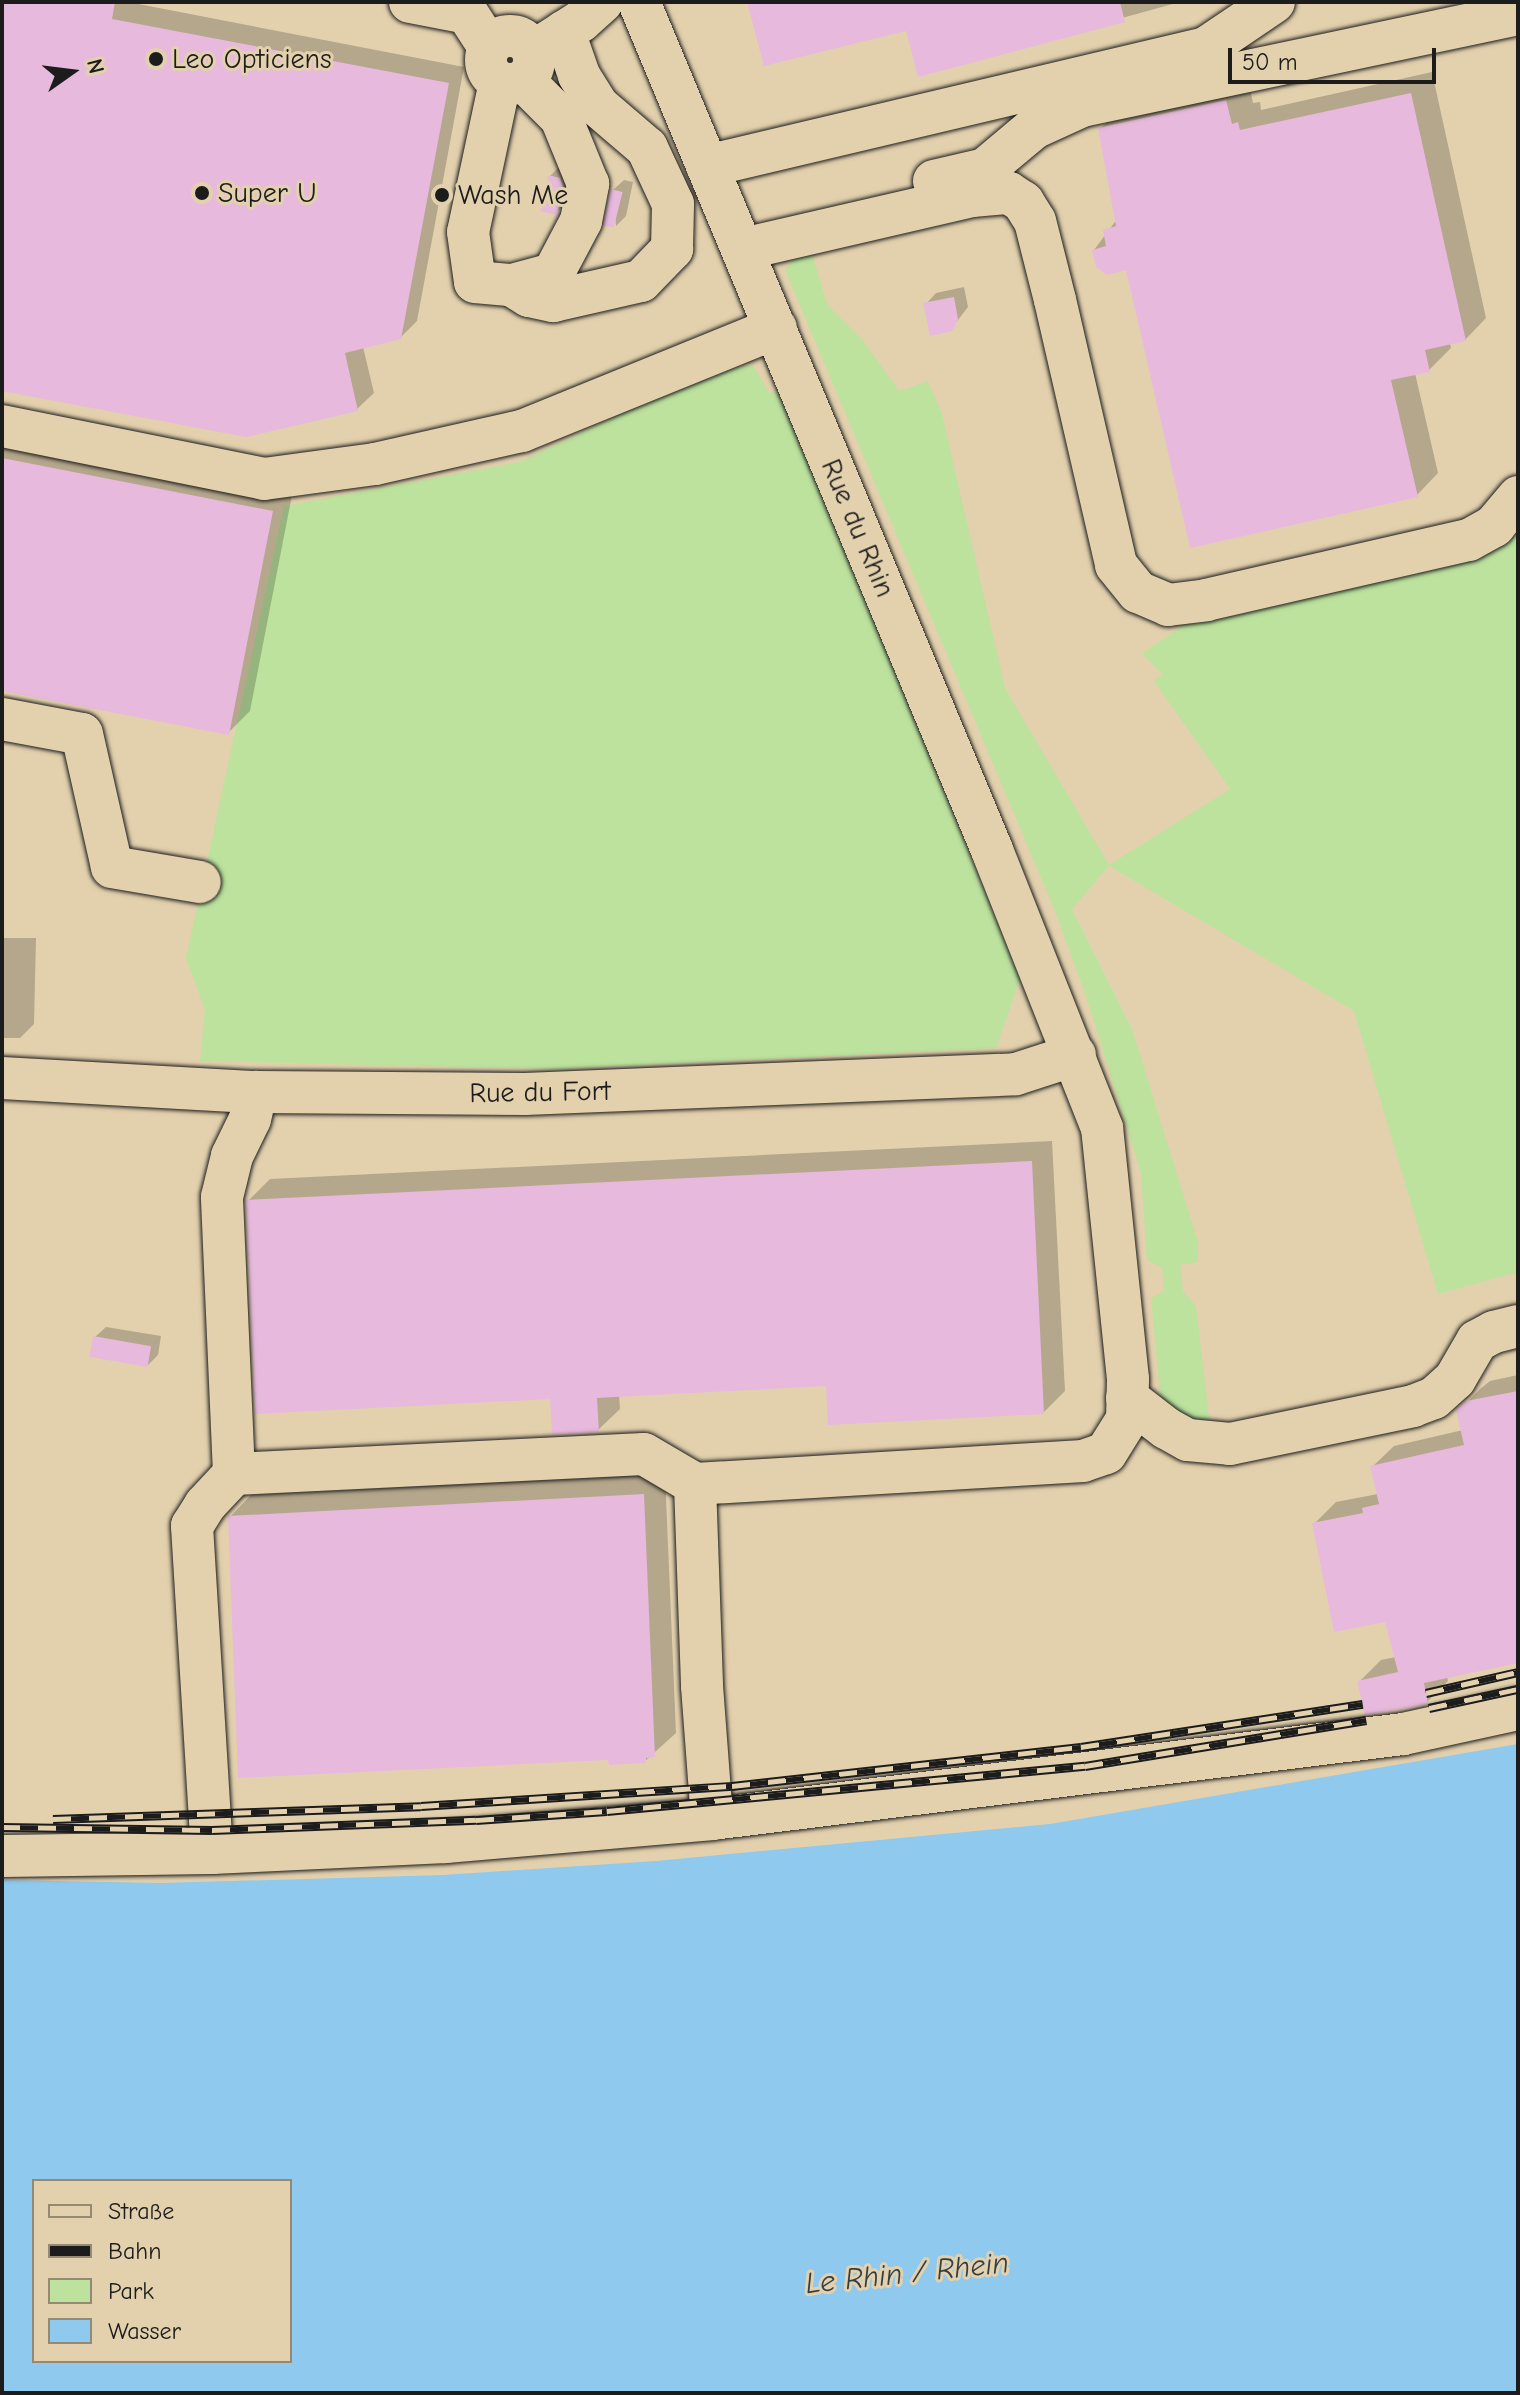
<!DOCTYPE html>
<html>
<head>
<meta charset="utf-8">
<style>
	body { margin:0 }
	#map { position:relative; width:1520px; height:2395px; overflow:hidden; background:#e3d1ae; font-family:"Comic Neue",sans-serif }
	div>[style] { position:absolute }
	[style*='--x'] { left:calc(var(--x)*1px); top:calc(var(--y)*1px); width:calc(var(--w)*1px); rotate:calc(var(--a)*1deg) }
	.green>* { inset:0; background:#bce29e }
	.water>* { inset:0; background:#8fc9ee }
	.shadow>* { inset:0; background:#0003 }
	.building>* { inset:0; background:#e7b9dc; transform-origin:0 0 }
	.roads { filter:drop-shadow(0 0 2px #1c1c1c) drop-shadow(0 0 2px #1c1c1c) }
	.minor>* { height:42px; margin:-21px; padding:0 21px; transform-origin:21px; border-radius:21px; background:#e3d1ae }
	.minor>.ring { margin:-21px; padding:0; box-sizing:content-box; background:none; border:42px solid #e3d1ae; border-radius:50% }
	.rail>* { height:9px; margin-top:-4.5px; transform-origin:0; background:repeating-linear-gradient(90deg,#e3d1ae 0 18px,#1c1c1c 0 36px); box-sizing:border-box; border-block:2px solid #1c1c1c }
	.dots>* { width:22px; height:22px; translate:-50% -50%; box-sizing:border-box; border:4px solid #e3d1ae; border-radius:50% }
	span { translate:-50% -50%; white-space:nowrap; text-align:center; line-height:1.15; -webkit-text-stroke:6px #e3d1ae; paint-order:stroke }
	.poi-label { font-size:28px; color:#1c1c1c }
	.left { translate:0 -50%; text-align:left }
	.street-label { font-size:28px; color:#1c1c1c }
	.water-label { font-size:30px; color:#333f46; font-style:italic }
	.frame { position:absolute; inset:0; border:4px solid #1c1c1c; pointer-events:none }
	.legend { position:absolute; left:32px; top:2179px; width:260px; height:184px; box-sizing:border-box; background:#e3d1ae; border:2px solid #938974; margin:0; padding:10px 14px; list-style:none; font-size:24px; color:#1c1c1c }
	.legend li { display:flex; align-items:center; gap:16px; height:40px }
	.legend b { width:40px; border:2px solid #938974 }
	.north { position:absolute; left:32px; top:32px; width:80px; height:80px; -webkit-text-stroke:6px #e3d1ae; paint-order:stroke; rotate:76deg; font-size:22px; font-weight:700; line-height:32px; text-align:center; color:#1c1c1c }
	.north::after { content:''; display:block; margin:auto; width:28px; height:36px; background:#1c1c1c; clip-path:polygon(50% 0,100% 100%,50% 72%,0 100%) }
	.scale { position:absolute; left:1228px; top:48px; width:208px; height:36px; box-sizing:border-box; border:4px solid #1c1c1c; border-top:0; padding-left:10px; font-size:24px; line-height:28px; white-space:nowrap; color:#1c1c1c; -webkit-text-stroke:6px #e3d1ae; paint-order:stroke }
</style>
</head>
<body>
<div id="map">
	<div class="green">
		<div style="clip-path:polygon(809px 243px,827px 304px,863px 340px,899px 391px,928px 381px,942px 414px,1005px 688px,1109px 865px,1230px 789px,1154px 681px,1162px 674px,1142px 653px,1198px 616px,1518px 514px,1518px 1272px,1438px 1294px,1354px 1011px,1109px 866px,1072px 909px,1132px 1029px,1198px 1242px,1198px 1262px,1180px 1265px,1183px 1291px,1196px 1306px,1210px 1426px,1198px 1426px,1161px 1405px,1151px 1298px,1164px 1291px,1162px 1267px,1147px 1261px,1141px 1173px,1086px 996px,1055px 911px,785px 270px)"></div>
		<div style="clip-path:polygon(753px 365px,770px 394px,781px 388px,1020px 979px,996px 1048px,557px 1069px,200px 1061px,205px 1010px,186px 958px,284px 506px,519px 462px,712px 371px)"></div>
	</div>
	<div class="water">
		<div style="clip-path:polygon(evenodd,1518px 1744px,1518px 2393px,2px 2393px,2px 1880px,162px 1883px,443px 1875px,656px 1861px,1050px 1824px,1518px 1744px,34px 2181px,290px 2181px,290px 2361px,34px 2361px,34px 2181px)"></div>
	</div>
	<div class="shadow">
		<div style="clip-path:polygon(2px 2px,128px 2px,464px 67px,417px 321px,400px 338px,363px 347px,374px 393px,357px 409px,2px 389px)"></div>
		<div style="clip-path:polygon(751px 2px,1180px 2px,919px 74px,908px 28px)"></div>
		<div style="clip-path:polygon(1432px 72px,1486px 318px,1465px 340px,1450px 343px,1451px 348px,1429px 370px,1415px 373px,1438px 473px,1417px 495px,1128px 268px,1094px 250px,1117px 219px,1100px 129px,1122px 107px,1248px 80px,1253px 103px,1260px 102px,1261px 110px)"></div>
		<div style="clip-path:polygon(560px 166px,570px 168px,567px 202px,556px 213px,550px 176px)"></div>
		<div style="clip-path:polygon(624px 180px,633px 182px,626px 216px,616px 226px,613px 190px)"></div>
		<div style="clip-path:polygon(964px 287px,968px 307px,951px 329px,926px 304px,936px 293px)"></div>
		<div style="clip-path:polygon(2px 432px,293px 490px,250px 711px,228px 733px,2px 689px)"></div>
		<div style="clip-path:polygon(2px 938px,36px 938px,34px 1024px,20px 1038px,2px 1038px)"></div>
		<div style="clip-path:polygon(1052px 1141px,1065px 1391px,1044px 1412px,828px 1384px,619px 1394px,620px 1409px,598px 1430px,248px 1201px,270px 1179px)"></div>
		<div style="clip-path:polygon(106px 1327px,161px 1336px,158px 1355px,147px 1366px,95px 1337px)"></div>
		<div style="clip-path:polygon(1518px 1375px,1518px 1661px,1447px 1676px,1448px 1681px,1427px 1702px,1359px 1682px,1381px 1660px,1396px 1657px,1386px 1619px,1314px 1524px,1336px 1502px,1378px 1494px,1372px 1467px,1394px 1446px,1463px 1430px,1459px 1411px,1480px 1389px,1490px 1381px)"></div>
		<div style="clip-path:polygon(665px 1474px,676px 1733px,645px 1761px,610px 1758px,230px 1517px,251px 1495px)"></div>
	</div>
	<div class="building">
		<div style="clip-path:polygon(2px 2px,115px 2px,112px 19px,449px 83px,401px 339px,345px 353px,358px 411px,246px 437px,2px 391px)"></div>
		<div style="clip-path:polygon(747px 2px,1120px 2px,1125px 22px,918px 77px,906px 31px,764px 66px)"></div>
		<div style="clip-path:polygon(1411px 93px,1466px 341px,1425px 350px,1430px 372px,1391px 380px,1418px 497px,1190px 548px,1126px 270px,1107px 275px,1096px 267px,1092px 250px,1106px 246px,1103px 230px,1116px 226px,1098px 128px,1226px 100px,1232px 124px,1238px 122px,1240px 130px)"></div>
		<div style="clip-path:polygon(548px 175px,560px 178px,563px 187px,557px 215px,540px 211px)"></div>
		<div style="left:611px;top:189px;width:12px;height:37px;rotate:14deg"></div>
		<div style="clip-path:polygon(954px 297px,958px 319px,952px 331px,930px 336px,923px 303px)"></div>
		<div style="clip-path:polygon(2px 458px,273px 511px,229px 735px,2px 691px)"></div>
		<div style="clip-path:polygon(1032px 1161px,1044px 1414px,828px 1425px,826px 1386px,597px 1398px,599px 1432px,552px 1434px,550px 1399px,255px 1414px,246px 1200px)"></div>
		<div style="left:93px;top:1336px;width:59px;height:21px;rotate:10deg"></div>
		<div style="clip-path:polygon(1518px 1391px,1518px 1663px,1424px 1683px,1428px 1704px,1365px 1715px,1357px 1681px,1398px 1672px,1385px 1622px,1334px 1632px,1312px 1523px,1363px 1513px,1362px 1508px,1379px 1504px,1370px 1466px,1464px 1445px,1456px 1410px,1466px 1401px)"></div>
		<div style="clip-path:polygon(644px 1494px,655px 1757px,646px 1758px,646px 1763px,609px 1765px,608px 1760px,238px 1778px,228px 1516px)"></div>
	</div>
	<div class="roads">
		<div class="minor">
			<div style="--x:410;--y:2;--w:58;--a:10.9"></div>
			<div style="--x:467;--y:13;--w:40;--a:57.1"></div>
			<div class="ring" style="left:486px;top:36px;width:6px;height:6px"></div>
			<div style="--x:542;--y:46;--w:46;--a:-32.7"></div>
			<div style="--x:581;--y:21;--w:28;--a:-42"></div>
			<div style="--x:500;--y:82;--w:153;--a:102"></div>
			<div style="--x:468;--y:232;--w:50;--a:82"></div>
			<div style="--x:475;--y:282;--w:37;--a:5"></div>
			<div style="--x:512;--y:285;--w:42;--a:-15"></div>
			<div style="--x:553;--y:274;--w:60;--a:-62.2"></div>
			<div style="--x:581;--y:221;--w:38;--a:-79"></div>
			<div style="--x:588;--y:184;--w:71;--a:-112.2"></div>
			<div style="--x:561;--y:118;--w:52;--a:-135"></div>
			<div style="--x:707;--y:166;--w:513;--a:-13.3"></div>
			<div style="--x:1206;--y:48;--w:82;--a:-34.1"></div>
			<div style="--x:934;--y:181;--w:52;--a:-13.2"></div>
			<div style="--x:985;--y:169;--w:64;--a:-39.9"></div>
			<div style="--x:1034;--y:128;--w:53;--a:-24.6"></div>
			<div style="--x:1082;--y:106;--w:446;--a:-11.9"></div>
			<div style="--x:743;--y:249;--w:235;--a:-13"></div>
			<div style="--x:972;--y:196;--w:37;--a:-5"></div>
			<div style="--x:1009;--y:193;--w:17;--a:33"></div>
			<div style="--x:1023;--y:202;--w:22;--a:58"></div>
			<div style="--x:1035;--y:221;--w:81;--a:75.8"></div>
			<div style="--x:1055;--y:300;--w:272;--a:77"></div>
			<div style="--x:1116;--y:565;--w:35;--a:51"></div>
			<div style="--x:1138;--y:592;--w:33;--a:23"></div>
			<div style="--x:1168;--y:605;--w:38;--a:-7"></div>
			<div style="--x:1206;--y:600;--w:270;--a:-12.9"></div>
			<div style="--x:1469;--y:540;--w:29;--a:-29"></div>
			<div style="--x:1494;--y:526;--w:38;--a:-50"></div>
			<div style="--x:516;--y:288;--w:15;--a:32"></div>
			<div style="--x:529;--y:296;--w:25;--a:12"></div>
			<div style="--x:553;--y:301;--w:90;--a:-12.8"></div>
			<div style="--x:641;--y:281;--w:45;--a:-45.9"></div>
			<div style="--x:672;--y:249;--w:45;--a:-88.7"></div>
			<div style="--x:673;--y:204;--w:62;--a:-114.9"></div>
			<div style="--x:647;--y:148;--w:65;--a:-139.4"></div>
			<div style="--x:598;--y:106;--w:36;--a:-122"></div>
			<div style="--x:579;--y:75;--w:46;--a:-109.2"></div>
			<div style="--x:2;--y:426;--w:267;--a:11.4"></div>
			<div style="--x:264;--y:479;--w:112;--a:-7.7"></div>
			<div style="--x:375;--y:464;--w:151;--a:-12.7"></div>
			<div style="--x:522;--y:431;--w:274;--a:-22.1"></div>
			<div style="--x:2;--y:719;--w:81;--a:10.6"></div>
			<div style="--x:82;--y:734;--w:136;--a:77.3"></div>
			<div style="--x:112;--y:867;--w:89;--a:9.7"></div>
			<div style="--x:2;--y:1078;--w:254;--a:3.2"></div>
			<div style="--x:256;--y:1092;--w:269;--a:0.4"></div>
			<div style="--x:525;--y:1094;--w:491;--a:-2.3"></div>
			<div style="--x:1016;--y:1074;--w:62;--a:-17.9"></div>
			<div style="--x:1127;--y:1398;--w:49;--a:37.6"></div>
			<div style="--x:1166;--y:1428;--w:25;--a:29"></div>
			<div style="--x:1188;--y:1440;--w:42;--a:5.4"></div>
			<div style="--x:1230;--y:1444;--w:187;--a:-11.7"></div>
			<div style="--x:1413;--y:1406;--w:22;--a:-21"></div>
			<div style="--x:1434;--y:1398;--w:28;--a:-42"></div>
			<div style="--x:1455;--y:1379;--w:44;--a:-59.9"></div>
			<div style="--x:1477;--y:1341;--w:19;--a:-28"></div>
			<div style="--x:1494;--y:1332;--w:25;--a:-14"></div>
			<div style="--x:234;--y:1474;--w:410;--a:-2.8"></div>
			<div style="--x:644;--y:1454;--w:59;--a:30.5"></div>
			<div style="--x:695;--y:1484;--w:389;--a:-3.4"></div>
			<div style="--x:1083;--y:1461;--w:24;--a:-19"></div>
			<div style="--x:1106;--y:1453;--w:39;--a:-58"></div>
			<div style="--x:1127;--y:1420;--w:41;--a:-88.6"></div>
			<div style="--x:1128;--y:1379;--w:252;--a:-95.9"></div>
			<div style="--x:1102;--y:1128;--w:299;--a:-111.6"></div>
			<div style="--x:992;--y:850;--w:919;--a:-112.6"></div>
			<div style="--x:695;--y:1484;--w:202;--a:88"></div>
			<div style="--x:702;--y:1686;--w:133;--a:85.7"></div>
			<div style="--x:212;--y:1853;--w:328;--a:-93.5"></div>
			<div style="--x:192;--y:1526;--w:25;--a:-58"></div>
			<div style="--x:205;--y:1505;--w:42;--a:-46.9"></div>
			<div style="--x:234;--y:1474;--w:277;--a:-92.5"></div>
			<div style="--x:222;--y:1197;--w:42;--a:-76.3"></div>
			<div style="--x:232;--y:1156;--w:41;--a:-64.1"></div>
			<div style="--x:250;--y:1119;--w:28;--a:-77"></div>
			<div style="--x:2;--y:1856;--w:210;--a:-0.8"></div>
			<div style="--x:212;--y:1853;--w:234;--a:-2.7"></div>
			<div style="--x:446;--y:1842;--w:267;--a:-4.9"></div>
			<div style="--x:712;--y:1819;--w:696;--a:-7.01"></div>
			<div style="--x:1403;--y:1734;--w:118;--a:-12.3"></div>
		</div>
	</div>
	<div class="rail">
		<div style="--x:1426;--y:1693;--w:94;--a:-12.9"></div>
		<div style="--x:1429;--y:1708;--w:91;--a:-12.1"></div>
		<div style="--x:53;--y:1819;--w:368;--a:-2"></div>
		<div style="--x:421;--y:1806;--w:312;--a:-3.7"></div>
		<div style="--x:732;--y:1786;--w:351;--a:-6.4"></div>
		<div style="--x:1081;--y:1747;--w:285;--a:-8.7"></div>
		<div style="--x:2;--y:1827;--w:210;--a:0.8"></div>
		<div style="--x:212;--y:1830;--w:264;--a:-2.2"></div>
		<div style="--x:476;--y:1820;--w:131;--a:-3.9"></div>
		<div style="--x:607;--y:1811;--w:480;--a:-5.4"></div>
		<div style="--x:1085;--y:1766;--w:285;--a:-9.3"></div>
	</div>
	<div class="dots">
		<div style="left:156px;top:59px;background:#1c1c1c"></div>
		<div style="left:202px;top:193px;background:#1c1c1c"></div>
		<div style="left:442px;top:195px;background:#1c1c1c"></div>
	</div>
	<div class="poi-label">
		<span class="left" style="left:172px;top:59px">Leo Opticiens</span>
		<span class="left" style="left:218px;top:193px">Super U</span>
		<span class="left" style="left:458px;top:195px">Wash Me</span>
	</div>
	<div class="street-label">
		<span style="left:858px;top:528px;rotate:67deg">Rue du Rhin</span>
		<span style="left:540px;top:1092px;rotate:-1deg">Rue du Fort</span>
	</div>
	<div class="water-label">
		<span style="left:907px;top:2274px;rotate:-6deg">Le Rhin / Rhein</span>
	</div>
	<div class="frame"></div>
	<ul class="legend">
	<li><b style="height:10px;background:#e3d1ae"></b>Straße</li>
	<li><b style="height:10px;background:#1c1c1c"></b>Bahn</li>
	<li><b style="height:22px;background:#bce29e"></b>Park</li>
	<li><b style="height:22px;background:#8fc9ee"></b>Wasser</li>
	</ul>
	<div class="north">N</div>
	<div class="scale">50 m</div>
</div>
</body>
</html>
